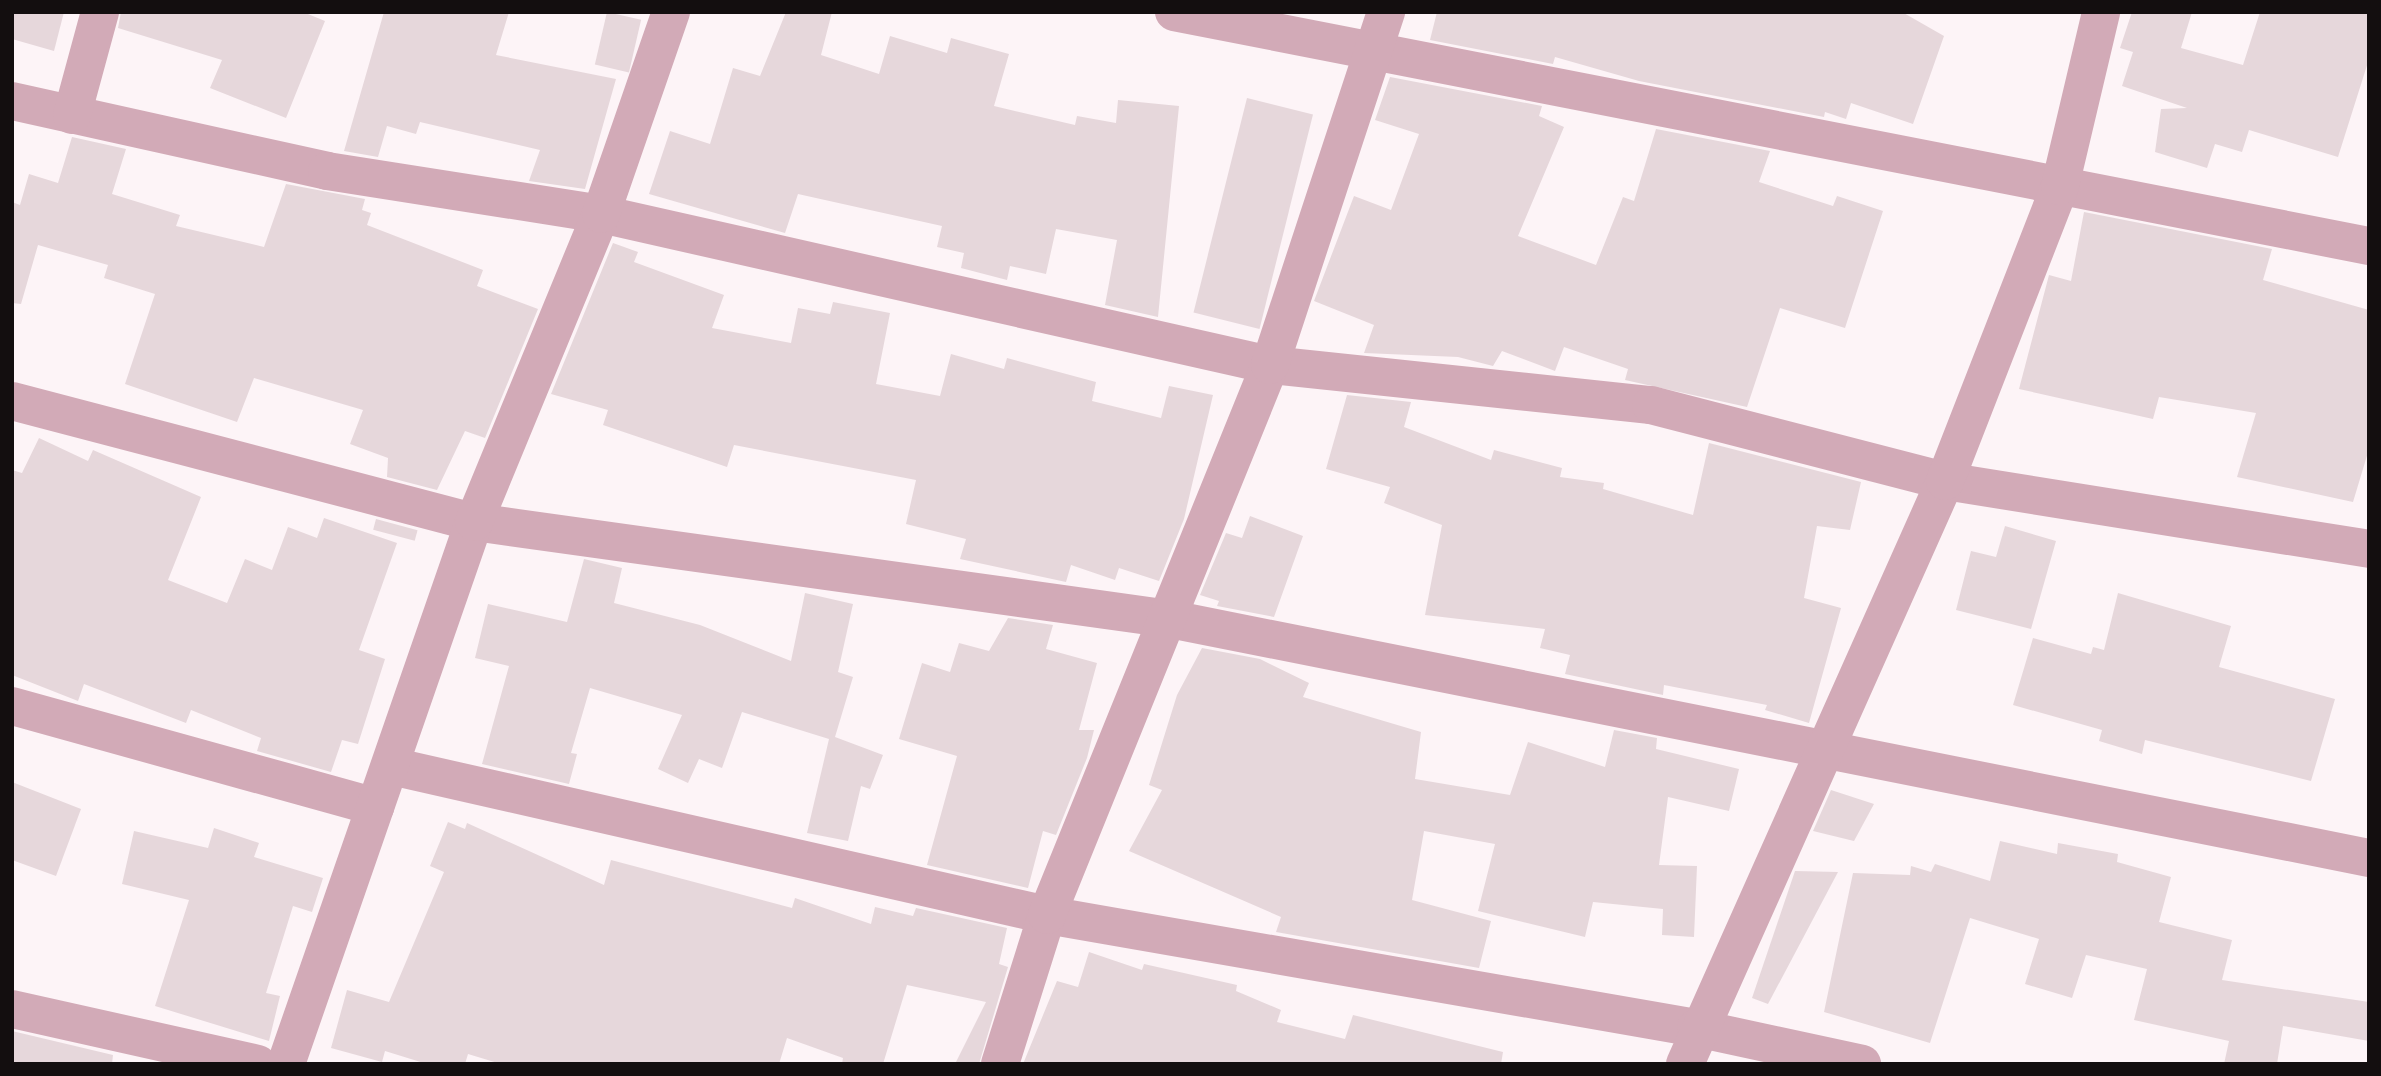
<!DOCTYPE html>
<html>
<head>
<meta charset="utf-8">
<style>
	body { margin:0 }
	#map { position:relative; width:2381px; height:1076px; overflow:hidden; background:#fdf4f7; font-family:Barlow,sans-serif }
	div>[style] { position:absolute }
	[style*='--x'] { left:calc(var(--x)*1px); top:calc(var(--y)*1px); width:calc(var(--w)*1px); rotate:calc(var(--a)*1deg) }
	.building>* { inset:0; background:#e6d7db; transform-origin:0 0 }
	.street>* { height:38px; margin:-19px; padding:0 19px; transform-origin:19px; border-radius:19px; background:#d2aab7 }
	span { translate:-50% -50%; white-space:nowrap; text-align:center; line-height:1.15; -webkit-text-stroke:5px #fff; paint-order:stroke }
	.frame { position:absolute; inset:0; border:14px solid #130e0f; pointer-events:none }
</style>
</head>
<body>
<div id="map">
	<div class="building">
		<div style="clip-path:polygon(12px 12px,64px 12px,54px 51px,12px 39px)"></div>
		<div style="clip-path:polygon(121px 12px,303px 12px,325px 21px,286px 118px,210px 88px,222px 60px,118px 28px)"></div>
		<div style="clip-path:polygon(384px 12px,509px 12px,496px 55px,616px 79px,585px 189px,529px 181px,540px 150px,420px 122px,416px 134px,387px 126px,378px 157px,344px 151px)"></div>
		<div style="left:607px;top:12px;width:35px;height:54px;rotate:13deg"></div>
		<div style="clip-path:polygon(786px 12px,832px 12px,821px 55px,879px 74px,890px 36px,947px 53px,951px 38px,1009px 54px,994px 106px,1075px 125px,1077px 116px,1116px 123px,1118px 100px,1179px 106px,1158px 317px,1105px 305px,1117px 240px,1056px 229px,1046px 274px,1010px 266px,1007px 280px,961px 268px,964px 253px,937px 247px,942px 226px,798px 194px,785px 233px,649px 194px,670px 131px,710px 144px,733px 68px,760px 76px)"></div>
		<div style="clip-path:polygon(1437px 12px,1902px 12px,1944px 36px,1913px 124px,1851px 103px,1846px 119px,1825px 112px,1824px 117px,1639px 81px,1555px 57px,1553px 64px,1430px 40px)"></div>
		<div style="clip-path:polygon(2132px 12px,2192px 12px,2181px 48px,2243px 65px,2260px 12px,2369px 12px,2369px 59px,2338px 157px,2249px 130px,2242px 152px,2215px 144px,2207px 168px,2155px 152px,2161px 109px,2187px 108px,2122px 86px,2133px 52px,2120px 48px)"></div>
		<div style="clip-path:polygon(1390px 77px,1542px 106px,1539px 116px,1564px 127px,1518px 236px,1596px 265px,1623px 197px,1634px 201px,1656px 129px,1770px 151px,1759px 182px,1833px 206px,1837px 196px,1883px 211px,1845px 328px,1780px 308px,1747px 407px,1625px 380px,1628px 369px,1564px 347px,1555px 371px,1502px 351px,1493px 366px,1458px 357px,1364px 353px,1374px 325px,1314px 301px,1354px 196px,1391px 210px,1419px 134px,1375px 120px)"></div>
		<div style="left:1247px;top:98px;width:68px;height:221px;rotate:14deg"></div>
		<div style="clip-path:polygon(72px 137px,126px 149px,112px 194px,180px 215px,176px 226px,264px 247px,286px 184px,365px 199px,362px 210px,371px 213px,367px 225px,483px 270px,477px 286px,538px 309px,485px 438px,465px 431px,437px 490px,387px 477px,388px 458px,350px 444px,363px 410px,254px 378px,237px 422px,125px 384px,155px 294px,104px 278px,108px 265px,38px 245px,21px 304px,12px 303px,12px 202px,20px 205px,29px 174px,58px 183px)"></div>
		<div style="clip-path:polygon(2084px 212px,2272px 249px,2263px 280px,2369px 310px,2369px 449px,2353px 502px,2237px 477px,2256px 413px,2159px 397px,2153px 419px,2019px 389px,2049px 275px,2071px 281px)"></div>
		<div style="clip-path:polygon(613px 243px,638px 252px,634px 262px,724px 295px,712px 328px,791px 343px,798px 308px,830px 314px,833px 302px,890px 313px,876px 384px,940px 396px,951px 354px,1004px 369px,1007px 358px,1096px 382px,1092px 401px,1161px 418px,1169px 386px,1213px 395px,1184px 519px,1159px 581px,1119px 568px,1115px 580px,1071px 565px,1066px 582px,960px 559px,966px 539px,906px 524px,916px 480px,734px 445px,727px 467px,603px 425px,608px 410px,551px 394px)"></div>
		<div style="clip-path:polygon(1347px 395px,1411px 402px,1404px 427px,1491px 460px,1494px 450px,1562px 468px,1560px 477px,1604px 483px,1603px 489px,1693px 515px,1709px 443px,1861px 482px,1850px 530px,1817px 526px,1804px 598px,1841px 608px,1809px 723px,1765px 710px,1767px 705px,1664px 685px,1663px 695px,1565px 674px,1570px 655px,1540px 648px,1545px 629px,1425px 615px,1442px 525px,1384px 503px,1390px 487px,1326px 469px)"></div>
		<div style="clip-path:polygon(39px 438px,88px 461px,93px 450px,201px 497px,168px 580px,227px 603px,245px 559px,272px 570px,288px 527px,317px 538px,324px 518px,397px 543px,359px 650px,385px 659px,358px 744px,342px 740px,331px 772px,257px 751px,261px 738px,191px 710px,186px 723px,84px 684px,78px 701px,12px 675px,12px 470px,22px 473px)"></div>
		<div style="clip-path:polygon(1250px 516px,1303px 536px,1274px 617px,1217px 606px,1219px 601px,1200px 595px,1226px 533px,1242px 538px)"></div>
		<div style="left:376px;top:519px;width:43px;height:11px;rotate:15deg"></div>
		<div style="clip-path:polygon(2005px 526px,2056px 541px,2031px 629px,1956px 610px,1971px 551px,1996px 557px)"></div>
		<div style="clip-path:polygon(584px 559px,622px 568px,614px 603px,700px 625px,791px 661px,805px 593px,853px 604px,838px 672px,853px 677px,835px 737px,883px 755px,870px 789px,861px 786px,848px 841px,807px 833px,829px 739px,742px 712px,722px 768px,699px 759px,688px 783px,658px 769px,682px 715px,590px 688px,571px 753px,577px 754px,569px 784px,482px 764px,509px 666px,475px 658px,488px 604px,567px 622px)"></div>
		<div style="clip-path:polygon(2118px 593px,2231px 626px,2219px 667px,2335px 699px,2311px 781px,2145px 740px,2142px 754px,2099px 741px,2102px 730px,2013px 705px,2033px 638px,2091px 654px,2093px 647px,2104px 650px)"></div>
		<div style="clip-path:polygon(1008px 618px,1053px 625px,1046px 649px,1097px 663px,1079px 730px,1094px 730px,1087px 758px,1056px 835px,1043px 831px,1028px 888px,927px 865px,957px 756px,899px 739px,922px 663px,950px 672px,959px 643px,989px 651px)"></div>
		<div style="clip-path:polygon(1202px 648px,1260px 659px,1309px 683px,1303px 697px,1421px 732px,1415px 779px,1510px 795px,1528px 742px,1605px 767px,1614px 730px,1657px 738px,1656px 749px,1739px 769px,1729px 811px,1668px 797px,1659px 865px,1697px 866px,1694px 937px,1662px 935px,1663px 909px,1593px 902px,1585px 937px,1478px 911px,1495px 844px,1424px 831px,1412px 900px,1491px 921px,1479px 968px,1276px 932px,1281px 917px,1129px 851px,1162px 790px,1149px 785px,1177px 695px)"></div>
		<div style="clip-path:polygon(12px 782px,81px 809px,56px 876px,12px 860px)"></div>
		<div style="clip-path:polygon(1831px 790px,1874px 804px,1854px 841px,1813px 831px)"></div>
		<div style="clip-path:polygon(448px 822px,465px 829px,467px 823px,604px 885px,611px 860px,792px 908px,795px 898px,871px 924px,875px 907px,913px 916px,916px 908px,1007px 928px,999px 964px,1008px 967px,979px 1064px,955px 1064px,986px 1002px,907px 985px,883px 1064px,842px 1064px,843px 1058px,787px 1038px,779px 1064px,501px 1064px,468px 1054px,465px 1064px,427px 1064px,385px 1051px,382px 1062px,331px 1048px,347px 990px,389px 1002px,444px 872px,430px 866px)"></div>
		<div style="clip-path:polygon(214px 828px,259px 843px,254px 857px,323px 878px,312px 912px,293px 906px,266px 993px,280px 996px,269px 1041px,155px 1006px,189px 900px,122px 884px,134px 831px,208px 848px)"></div>
		<div style="clip-path:polygon(2000px 841px,2057px 854px,2058px 843px,2118px 854px,2117px 862px,2171px 877px,2159px 922px,2232px 940px,2222px 980px,2369px 1002px,2369px 1041px,2283px 1026px,2277px 1064px,2224px 1064px,2229px 1041px,2134px 1020px,2147px 969px,2086px 955px,2072px 998px,2025px 984px,2039px 939px,1970px 918px,1930px 1043px,1824px 1012px,1853px 873px,1910px 875px,1911px 866px,1931px 872px,1935px 864px,1990px 881px)"></div>
		<div style="clip-path:polygon(1795px 871px,1838px 872px,1768px 1004px,1752px 998px)"></div>
		<div style="clip-path:polygon(1089px 952px,1142px 970px,1144px 964px,1237px 985px,1236px 991px,1281px 1010px,1277px 1022px,1345px 1039px,1353px 1015px,1503px 1052px,1501px 1064px,1023px 1064px,1057px 981px,1078px 987px)"></div>
		<div style="clip-path:polygon(12px 1031px,113px 1055px,112px 1064px,12px 1064px)"></div>
	</div>
	<div class="street">
		<div style="--x:1174;--y:12;--w:1218;--a:11.08"></div>
		<div style="--x:12;--y:101;--w:323;--a:12.5"></div>
		<div style="--x:327;--y:171;--w:277;--a:8.9"></div>
		<div style="--x:601;--y:214;--w:686;--a:12.72"></div>
		<div style="--x:1270;--y:365;--w:383;--a:6"></div>
		<div style="--x:1651;--y:405;--w:304;--a:14.5"></div>
		<div style="--x:1945;--y:481;--w:429;--a:9.1"></div>
		<div style="--x:72;--y:115;--w:107;--a:-74.8"></div>
		<div style="--x:12;--y:401;--w:478;--a:14.7"></div>
		<div style="--x:474;--y:522;--w:703;--a:7.93"></div>
		<div style="--x:1170;--y:619;--w:1223;--a:11.27"></div>
		<div style="--x:12;--y:706;--w:377;--a:15.5"></div>
		<div style="--x:391;--y:766;--w:673;--a:12.8"></div>
		<div style="--x:1047;--y:915;--w:659;--a:9.88"></div>
		<div style="--x:1696;--y:1028;--w:170;--a:12.2"></div>
		<div style="--x:12;--y:1009;--w:252;--a:12.6"></div>
		<div style="--x:286;--y:1064;--w:574;--a:-70.87"></div>
		<div style="--x:474;--y:522;--w:333;--a:-67.6"></div>
		<div style="--x:601;--y:214;--w:214;--a:-70.9"></div>
		<div style="--x:1000;--y:1064;--w:156;--a:-72.5"></div>
		<div style="--x:1047;--y:915;--w:593;--a:-67.93"></div>
		<div style="--x:1270;--y:365;--w:372;--a:-71.8"></div>
		<div style="--x:1685;--y:1064;--w:638;--a:-65.96"></div>
		<div style="--x:1945;--y:481;--w:317;--a:-68.7"></div>
		<div style="--x:2060;--y:186;--w:179;--a:-76.7"></div>
	</div>
	<div class="frame"></div>
</div>
</body>
</html>
